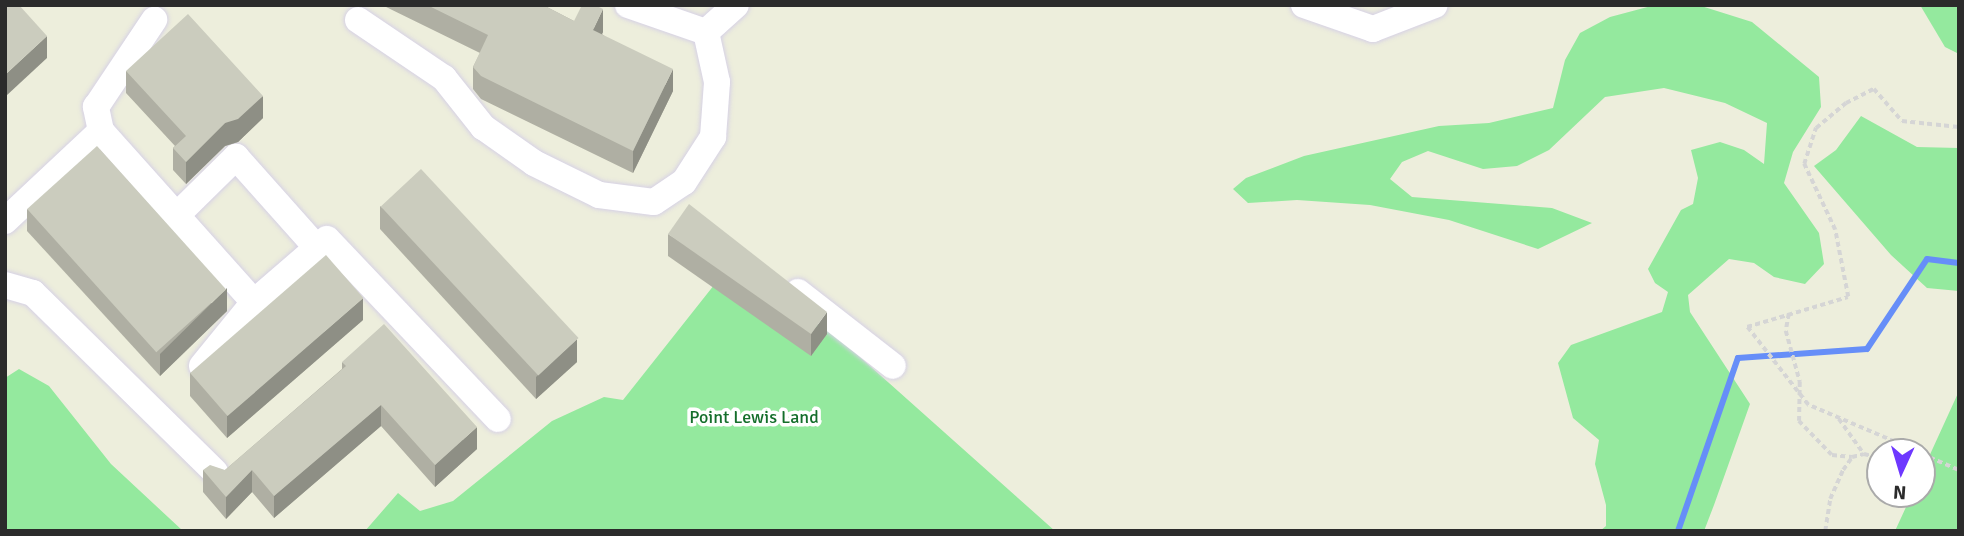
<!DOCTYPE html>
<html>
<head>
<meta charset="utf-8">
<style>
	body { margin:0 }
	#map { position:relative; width:1964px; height:536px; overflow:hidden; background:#edeedc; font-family:Signika,sans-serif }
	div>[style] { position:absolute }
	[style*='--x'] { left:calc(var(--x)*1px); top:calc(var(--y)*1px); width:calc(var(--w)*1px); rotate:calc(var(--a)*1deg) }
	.green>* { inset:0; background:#94e99e }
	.stream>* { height:6px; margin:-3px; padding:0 3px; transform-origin:3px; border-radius:3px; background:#668ef8 }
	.path>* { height:3.5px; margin-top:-1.75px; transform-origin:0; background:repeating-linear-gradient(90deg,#d5d5d5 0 5px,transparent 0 8.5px) }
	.roads { filter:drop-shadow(0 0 2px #d6d1e5) drop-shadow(0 0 2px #d6d1e5) }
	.minor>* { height:26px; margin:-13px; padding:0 13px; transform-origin:13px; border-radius:13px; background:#fff }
	.wall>* { inset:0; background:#afafa3 }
	.shaded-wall>* { inset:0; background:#8e8f85 }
	.building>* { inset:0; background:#cbccbe; transform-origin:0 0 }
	span { translate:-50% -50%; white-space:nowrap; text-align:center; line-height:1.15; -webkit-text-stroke:7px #fff; paint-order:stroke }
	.park-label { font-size:18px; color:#146e2b }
	.frame { position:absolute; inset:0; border:7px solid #2b2b2b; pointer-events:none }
	.north { position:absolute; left:1866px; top:438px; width:70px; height:70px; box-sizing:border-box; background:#fff; border:2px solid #aaa; border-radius:50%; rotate:184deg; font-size:19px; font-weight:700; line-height:28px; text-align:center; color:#2b2b2b }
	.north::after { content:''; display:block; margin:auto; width:24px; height:32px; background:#6e38ff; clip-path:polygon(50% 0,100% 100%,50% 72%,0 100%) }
</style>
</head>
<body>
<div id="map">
	<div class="green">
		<div style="clip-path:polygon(1655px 5px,1698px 5px,1752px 22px,1819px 77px,1821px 107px,1793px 152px,1784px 183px,1819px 233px,1824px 264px,1805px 284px,1774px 277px,1754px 263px,1729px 259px,1688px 295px,1690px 312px,1750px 404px,1714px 505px,1704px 531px,1600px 531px,1606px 526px,1606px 505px,1595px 464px,1599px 440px,1573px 418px,1558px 363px,1571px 345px,1662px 312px,1668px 292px,1655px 283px,1648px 269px,1681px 210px,1693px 204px,1698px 178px,1691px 150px,1720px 142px,1744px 150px,1764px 164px,1767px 123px,1725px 103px,1664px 88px,1605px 97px,1549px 150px,1517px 166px,1483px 169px,1428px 151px,1402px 162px,1390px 179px,1412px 197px,1552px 208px,1592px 223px,1538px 249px,1449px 220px,1370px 205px,1297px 200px,1248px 203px,1233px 189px,1246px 178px,1304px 156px,1439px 126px,1489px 123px,1553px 108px,1565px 60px,1580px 33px,1610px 17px)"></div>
		<div style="clip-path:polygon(1920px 5px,1959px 5px,1959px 54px,1945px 47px)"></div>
		<div style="clip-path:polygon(1861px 116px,1917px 147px,1959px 148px,1959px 291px,1927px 288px,1891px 255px,1814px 166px,1836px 150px)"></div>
		<div style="clip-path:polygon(741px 251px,1055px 531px,365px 531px,398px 493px,420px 511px,453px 501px,552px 421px,604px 397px,623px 400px)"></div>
		<div style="clip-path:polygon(19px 369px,49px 386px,111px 464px,183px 531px,5px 531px,5px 378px)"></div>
		<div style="clip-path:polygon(1959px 391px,1959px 531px,1895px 531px,1912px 494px,1922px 494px,1922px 472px)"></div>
	</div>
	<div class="stream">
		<div style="--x:1678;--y:531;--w:183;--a:-70.9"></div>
		<div style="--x:1738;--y:358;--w:129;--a:-4"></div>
		<div style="--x:1867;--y:349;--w:108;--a:-56.3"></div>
		<div style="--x:1927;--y:259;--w:32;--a:7"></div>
	</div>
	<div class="path">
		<div style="--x:1789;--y:314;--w:17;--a:100"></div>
		<div style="--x:1786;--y:331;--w:53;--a:74.6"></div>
		<div style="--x:1800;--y:382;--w:39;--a:91"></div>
		<div style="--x:1799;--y:421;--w:47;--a:45.9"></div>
		<div style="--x:1832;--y:455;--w:20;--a:6"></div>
		<div style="--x:1839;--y:419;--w:43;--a:54.5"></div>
		<div style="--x:1864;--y:454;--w:16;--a:14"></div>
		<div style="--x:1918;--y:452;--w:120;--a:-156.9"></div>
		<div style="--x:1808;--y:405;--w:99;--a:-128"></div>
		<div style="--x:1747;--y:327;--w:105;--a:-16.5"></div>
		<div style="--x:1848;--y:297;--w:68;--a:-101"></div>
		<div style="--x:1835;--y:230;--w:73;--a:-115.2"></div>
		<div style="--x:1804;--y:164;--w:38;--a:-72"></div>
		<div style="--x:1816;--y:128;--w:39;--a:-40"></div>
		<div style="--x:1846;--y:103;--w:31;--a:-27"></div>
		<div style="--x:1874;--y:89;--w:43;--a:48.8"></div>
		<div style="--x:1902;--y:121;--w:57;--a:6"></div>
		<div style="--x:1922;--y:454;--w:40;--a:23.4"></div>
		<div style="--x:1825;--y:531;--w:32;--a:-81"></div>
		<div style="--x:1830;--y:499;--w:32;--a:-66"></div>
		<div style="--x:1843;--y:470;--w:16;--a:-55"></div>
		<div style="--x:1852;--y:457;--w:12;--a:-14"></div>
	</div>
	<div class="roads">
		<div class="minor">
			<div style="--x:628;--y:5;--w:83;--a:19.1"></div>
			<div style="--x:1304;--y:5;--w:73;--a:19.2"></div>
			<div style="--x:1373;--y:29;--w:66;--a:-21.2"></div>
			<div style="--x:358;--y:20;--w:104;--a:34"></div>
			<div style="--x:444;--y:78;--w:63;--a:51.5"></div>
			<div style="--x:483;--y:127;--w:62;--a:35.2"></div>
			<div style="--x:534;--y:163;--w:72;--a:26.2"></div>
			<div style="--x:599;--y:195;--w:55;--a:7.3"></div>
			<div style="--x:654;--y:202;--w:36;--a:-34"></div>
			<div style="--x:684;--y:182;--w:54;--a:-57.2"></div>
			<div style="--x:713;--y:137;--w:55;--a:-85.8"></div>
			<div style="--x:717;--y:82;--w:51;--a:-102.4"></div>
			<div style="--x:706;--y:32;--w:40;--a:-42"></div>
			<div style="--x:101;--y:131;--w:25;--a:-102"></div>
			<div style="--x:96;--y:107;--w:105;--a:-56.3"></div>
			<div style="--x:177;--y:215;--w:83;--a:-44.5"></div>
			<div style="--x:236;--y:157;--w:122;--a:48.3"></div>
			<div style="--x:5;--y:221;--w:132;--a:-43.2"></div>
			<div style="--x:101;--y:131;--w:229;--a:48.2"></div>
			<div style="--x:254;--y:302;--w:96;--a:-40.8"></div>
			<div style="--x:327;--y:239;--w:248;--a:46.5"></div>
			<div style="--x:5;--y:285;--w:29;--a:16"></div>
			<div style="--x:33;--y:293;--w:255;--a:44.5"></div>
			<div style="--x:798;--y:292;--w:120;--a:37.9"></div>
			<div style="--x:202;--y:366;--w:82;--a:-50.9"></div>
		</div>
	</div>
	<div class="wall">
		<div style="clip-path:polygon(382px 5px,543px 5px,574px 21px,603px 32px,602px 34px,673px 91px,633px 173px,481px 99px,473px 89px,473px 67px,480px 53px)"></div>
		<div style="clip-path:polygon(126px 71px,263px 118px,238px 142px,225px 146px,186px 184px,173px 170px,173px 148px,175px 146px,126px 93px)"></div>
		<div style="clip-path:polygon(380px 206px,577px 362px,536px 399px,380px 229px)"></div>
		<div style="clip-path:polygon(27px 209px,227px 311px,160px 376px,27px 231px)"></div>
		<div style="clip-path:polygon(668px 234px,827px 334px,811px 356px,668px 256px)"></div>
		<div style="clip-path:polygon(363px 320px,227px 438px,190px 396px,190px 373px)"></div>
		<div style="clip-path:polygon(342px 362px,477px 449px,435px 487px,381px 426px,274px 518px,252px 492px,226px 519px,203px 492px,203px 470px,225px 470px,342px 369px)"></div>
	</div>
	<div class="shaded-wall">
		<div style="clip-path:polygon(603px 9px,603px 32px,593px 52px,593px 30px)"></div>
		<div style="clip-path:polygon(47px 36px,47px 58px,6px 96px,6px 74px)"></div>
		<div style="clip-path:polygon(673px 69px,673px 91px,633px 173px,633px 151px)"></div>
		<div style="clip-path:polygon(263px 96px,263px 118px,238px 142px,225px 146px,186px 184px,186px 162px,225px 123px)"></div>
		<div style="clip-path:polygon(227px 288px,227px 311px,160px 376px,160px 354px)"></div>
		<div style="clip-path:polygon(363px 298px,363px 320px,227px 438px,227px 416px)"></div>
		<div style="clip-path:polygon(827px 312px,827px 334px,811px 356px,811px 334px)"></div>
		<div style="clip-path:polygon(577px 339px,577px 362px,536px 399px,536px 377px)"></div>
		<div style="clip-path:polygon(381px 405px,381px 426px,274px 518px,274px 496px)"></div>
		<div style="clip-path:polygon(477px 427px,477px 449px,435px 487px,435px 465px)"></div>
		<div style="clip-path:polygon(252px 470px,252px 492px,226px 519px,226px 497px)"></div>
	</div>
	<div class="building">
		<div style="clip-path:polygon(5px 5px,19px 5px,47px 36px,6px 74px)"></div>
		<div style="clip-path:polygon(427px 5px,543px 5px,574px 21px,582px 5px,595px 5px,603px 9px,593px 30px,673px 69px,633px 151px,481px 76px,473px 67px,488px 35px)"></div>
		<div style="clip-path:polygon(188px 14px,263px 96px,238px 119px,225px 123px,186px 162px,173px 148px,186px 136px,126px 71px)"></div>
		<div style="left:97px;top:146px;width:193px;height:94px;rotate:48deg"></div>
		<div style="left:421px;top:169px;width:231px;height:55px;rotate:47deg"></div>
		<div style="clip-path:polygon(689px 204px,827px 312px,811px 334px,668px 234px)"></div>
		<div style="left:326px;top:255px;width:57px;height:180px;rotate:49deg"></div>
		<div style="clip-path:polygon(384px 324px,477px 427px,435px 465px,381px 405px,274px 496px,252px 470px,226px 497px,203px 470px,210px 465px,225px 470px,346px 366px,342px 362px)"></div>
	</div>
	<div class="park-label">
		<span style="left:754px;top:417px">Point Lewis Land</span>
	</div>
	<div class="frame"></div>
	<div class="north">N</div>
</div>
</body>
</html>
